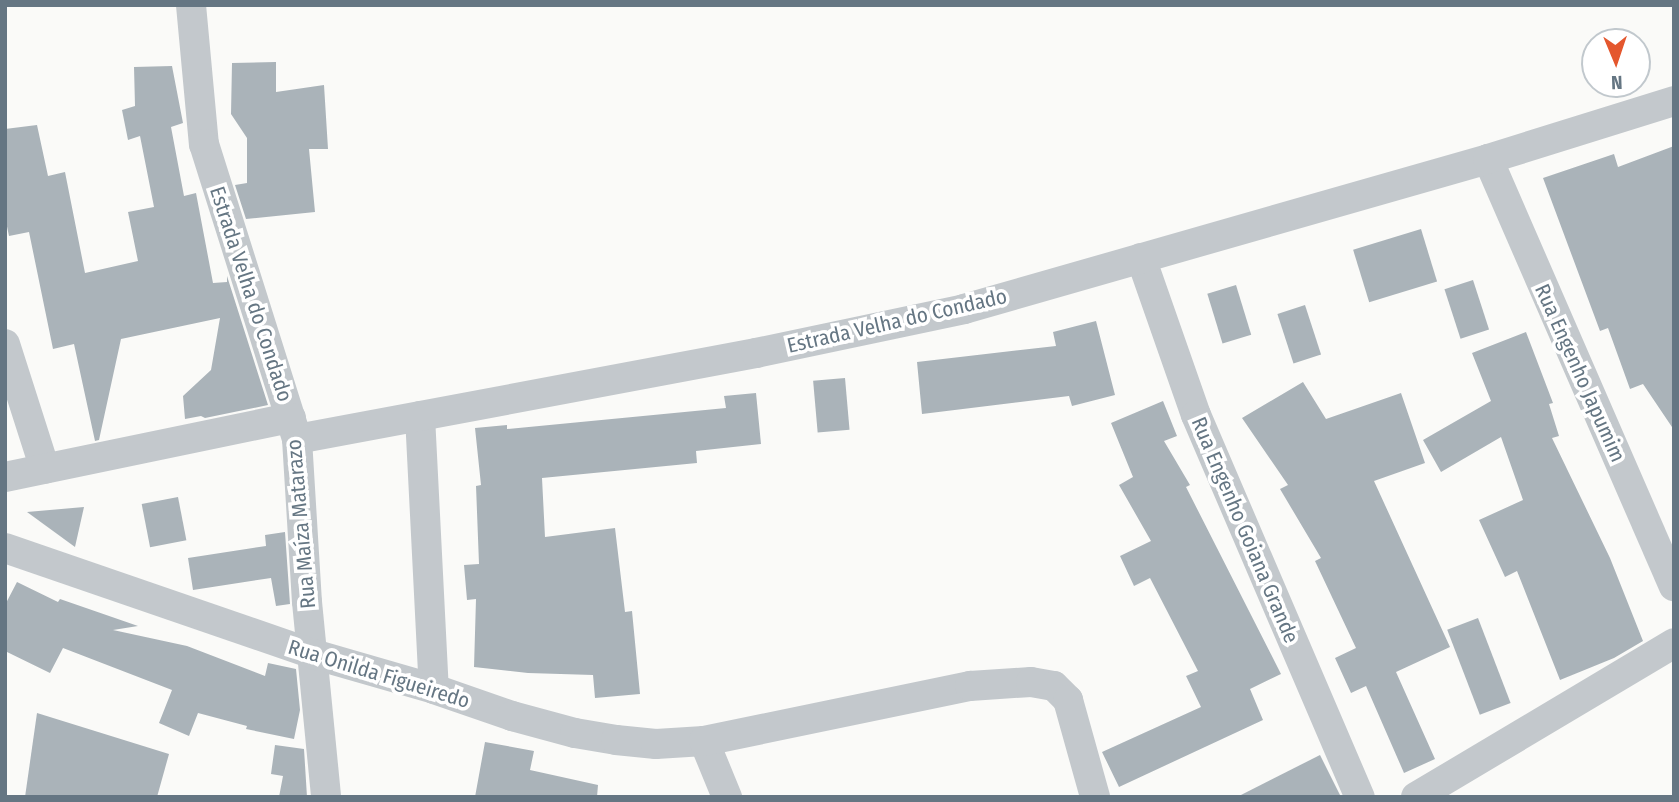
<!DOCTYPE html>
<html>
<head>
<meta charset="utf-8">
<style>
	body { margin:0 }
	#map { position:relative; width:1679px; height:802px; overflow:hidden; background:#fafaf8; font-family:"Fira Sans Condensed",sans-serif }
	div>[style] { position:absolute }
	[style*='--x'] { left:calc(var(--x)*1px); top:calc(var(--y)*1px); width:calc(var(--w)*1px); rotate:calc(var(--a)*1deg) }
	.building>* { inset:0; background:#aab3b9; transform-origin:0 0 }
	.street>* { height:30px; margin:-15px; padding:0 15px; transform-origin:15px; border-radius:15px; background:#c3c8cc }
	span { translate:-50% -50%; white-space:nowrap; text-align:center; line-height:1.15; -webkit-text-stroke:7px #fff; paint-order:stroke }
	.street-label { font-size:21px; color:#657683 }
	.frame { position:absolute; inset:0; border:7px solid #657683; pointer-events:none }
	.north { position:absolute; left:1581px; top:28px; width:70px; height:70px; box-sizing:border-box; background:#fff; border:2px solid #c1c8cd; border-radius:50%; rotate:178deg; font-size:19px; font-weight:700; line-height:28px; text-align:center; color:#657683 }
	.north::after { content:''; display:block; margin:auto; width:24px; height:32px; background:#e4572e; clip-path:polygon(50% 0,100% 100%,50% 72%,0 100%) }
</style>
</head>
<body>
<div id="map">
	<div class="building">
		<div style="clip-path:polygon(276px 62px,276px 92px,324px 85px,328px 149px,309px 149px,315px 212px,246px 219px,235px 185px,247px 183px,247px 138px,231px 114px,232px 63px)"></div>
		<div style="clip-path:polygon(172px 66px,183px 123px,171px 127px,184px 196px,196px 193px,213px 283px,227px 282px,227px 276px,268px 405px,205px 418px,201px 416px,185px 419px,183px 396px,211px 370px,220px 318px,121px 339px,99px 440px,95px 441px,74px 344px,53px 349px,29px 232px,9px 236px,5px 217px,5px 129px,37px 125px,48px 176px,65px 172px,85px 273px,138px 261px,128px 212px,154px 207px,140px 136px,128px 140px,122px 110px,135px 106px,134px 67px)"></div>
		<div style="clip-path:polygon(1674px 146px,1674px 430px,1643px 384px,1630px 389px,1608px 328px,1600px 331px,1543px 178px,1614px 154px,1618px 167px)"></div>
		<div style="left:1421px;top:229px;width:55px;height:71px;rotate:73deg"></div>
		<div style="left:1473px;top:280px;width:52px;height:30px;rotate:72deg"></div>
		<div style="left:1236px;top:285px;width:52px;height:30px;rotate:73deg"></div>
		<div style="left:1305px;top:305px;width:52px;height:29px;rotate:72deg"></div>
		<div style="clip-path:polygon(1096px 321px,1115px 395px,1072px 406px,1069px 396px,922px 414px,917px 362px,1056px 346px,1053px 332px)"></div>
		<div style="clip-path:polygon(1526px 332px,1553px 403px,1549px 404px,1559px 436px,1552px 438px,1610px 558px,1643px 641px,1614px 658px,1560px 680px,1517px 571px,1505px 577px,1479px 520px,1523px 500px,1501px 437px,1441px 472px,1423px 440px,1491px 401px,1472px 353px)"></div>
		<div style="left:845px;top:378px;width:52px;height:32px;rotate:85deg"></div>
		<div style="clip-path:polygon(1303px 382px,1326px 419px,1401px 393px,1425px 463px,1374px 481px,1450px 647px,1396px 672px,1435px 759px,1404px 773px,1366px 686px,1351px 693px,1335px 658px,1356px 648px,1315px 561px,1321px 558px,1280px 489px,1288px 485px,1242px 418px)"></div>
		<div style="clip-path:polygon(756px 393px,761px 444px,696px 451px,697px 463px,542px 478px,545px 537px,615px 528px,625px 612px,632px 611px,640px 694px,595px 698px,593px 675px,528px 673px,474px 667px,476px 599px,467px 600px,464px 565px,479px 564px,476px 486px,481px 485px,475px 428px,507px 425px,507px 429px,726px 408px,724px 396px)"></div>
		<div style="clip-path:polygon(1163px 401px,1177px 436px,1164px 441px,1190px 485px,1186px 487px,1281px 674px,1250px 689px,1263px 720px,1119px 787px,1102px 752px,1201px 707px,1186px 676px,1198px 671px,1150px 578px,1134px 586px,1120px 556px,1151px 541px,1119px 485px,1133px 477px,1111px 423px)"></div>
		<div style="left:178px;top:497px;width:44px;height:37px;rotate:79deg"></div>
		<div style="clip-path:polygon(84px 507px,75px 547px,27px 512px)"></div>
		<div style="clip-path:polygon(285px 532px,290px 604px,276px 606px,271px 578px,193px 590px,188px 558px,266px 546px,265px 535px)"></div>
		<div style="clip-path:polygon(17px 582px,58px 602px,60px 599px,138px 626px,113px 630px,187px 646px,265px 676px,268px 663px,296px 669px,300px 710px,294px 739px,246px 729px,247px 726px,198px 713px,189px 736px,159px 723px,172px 690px,63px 648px,50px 673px,5px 651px,5px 605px)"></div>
		<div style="left:1478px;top:618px;width:91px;height:33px;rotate:69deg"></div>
		<div style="clip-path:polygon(37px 713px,169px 754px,157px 797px,25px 797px)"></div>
		<div style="clip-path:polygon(485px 742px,534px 751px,530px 770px,598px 785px,597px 797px,475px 797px)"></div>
		<div style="clip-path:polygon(275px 745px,304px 749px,307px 797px,279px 797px,283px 776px,271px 774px)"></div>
		<div style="clip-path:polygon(1320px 755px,1341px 797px,1237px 797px)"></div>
	</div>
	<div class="street">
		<div style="--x:191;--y:5;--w:140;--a:84.7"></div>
		<div style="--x:204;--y:144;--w:309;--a:72.5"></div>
		<div style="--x:297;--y:439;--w:163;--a:86.5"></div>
		<div style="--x:307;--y:602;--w:196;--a:84.4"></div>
		<div style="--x:1488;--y:159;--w:466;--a:66.5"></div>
		<div style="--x:1141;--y:258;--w:166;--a:70.7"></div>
		<div style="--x:1196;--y:415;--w:416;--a:66.8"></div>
		<div style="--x:5;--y:344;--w:131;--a:72.3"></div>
		<div style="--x:420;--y:416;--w:273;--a:87.1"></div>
		<div style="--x:297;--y:439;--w:467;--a:-10.6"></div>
		<div style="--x:756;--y:353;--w:213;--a:-11.9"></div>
		<div style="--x:964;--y:309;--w:545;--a:-15.97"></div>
		<div style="--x:1488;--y:159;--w:195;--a:-17.3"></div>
		<div style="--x:5;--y:477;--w:292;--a:-11.7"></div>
		<div style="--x:5;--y:548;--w:326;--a:19"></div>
		<div style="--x:313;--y:654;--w:126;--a:16.1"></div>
		<div style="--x:434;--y:689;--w:83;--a:19.1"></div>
		<div style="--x:512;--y:716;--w:65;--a:15.1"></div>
		<div style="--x:575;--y:733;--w:42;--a:9.7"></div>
		<div style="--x:616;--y:740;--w:40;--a:5.7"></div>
		<div style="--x:656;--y:744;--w:48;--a:-3.6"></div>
		<div style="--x:704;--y:741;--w:61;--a:67.7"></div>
		<div style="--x:704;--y:741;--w:272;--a:-11.7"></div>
		<div style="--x:970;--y:686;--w:61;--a:-3.8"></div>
		<div style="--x:1031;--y:682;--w:23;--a:10"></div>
		<div style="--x:1054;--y:686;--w:20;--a:45"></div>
		<div style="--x:1068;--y:700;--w:101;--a:74.4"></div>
		<div style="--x:1416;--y:797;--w:300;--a:-30.8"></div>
	</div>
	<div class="street-label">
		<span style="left:251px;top:294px;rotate:72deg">Estrada Velha do Condado</span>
		<span style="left:897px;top:321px;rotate:-13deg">Estrada Velha do Condado</span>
		<span style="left:1580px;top:373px;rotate:66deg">Rua Engenho Japumim</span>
		<span style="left:301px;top:524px;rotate:-95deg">Rua Maíza Matarazo</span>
		<span style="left:1245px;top:530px;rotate:67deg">Rua Engenho Goiana Grande</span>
		<span style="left:379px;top:674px;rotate:17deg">Rua Onilda Figueiredo</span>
	</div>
	<div class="frame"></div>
	<div class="north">N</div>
</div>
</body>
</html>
